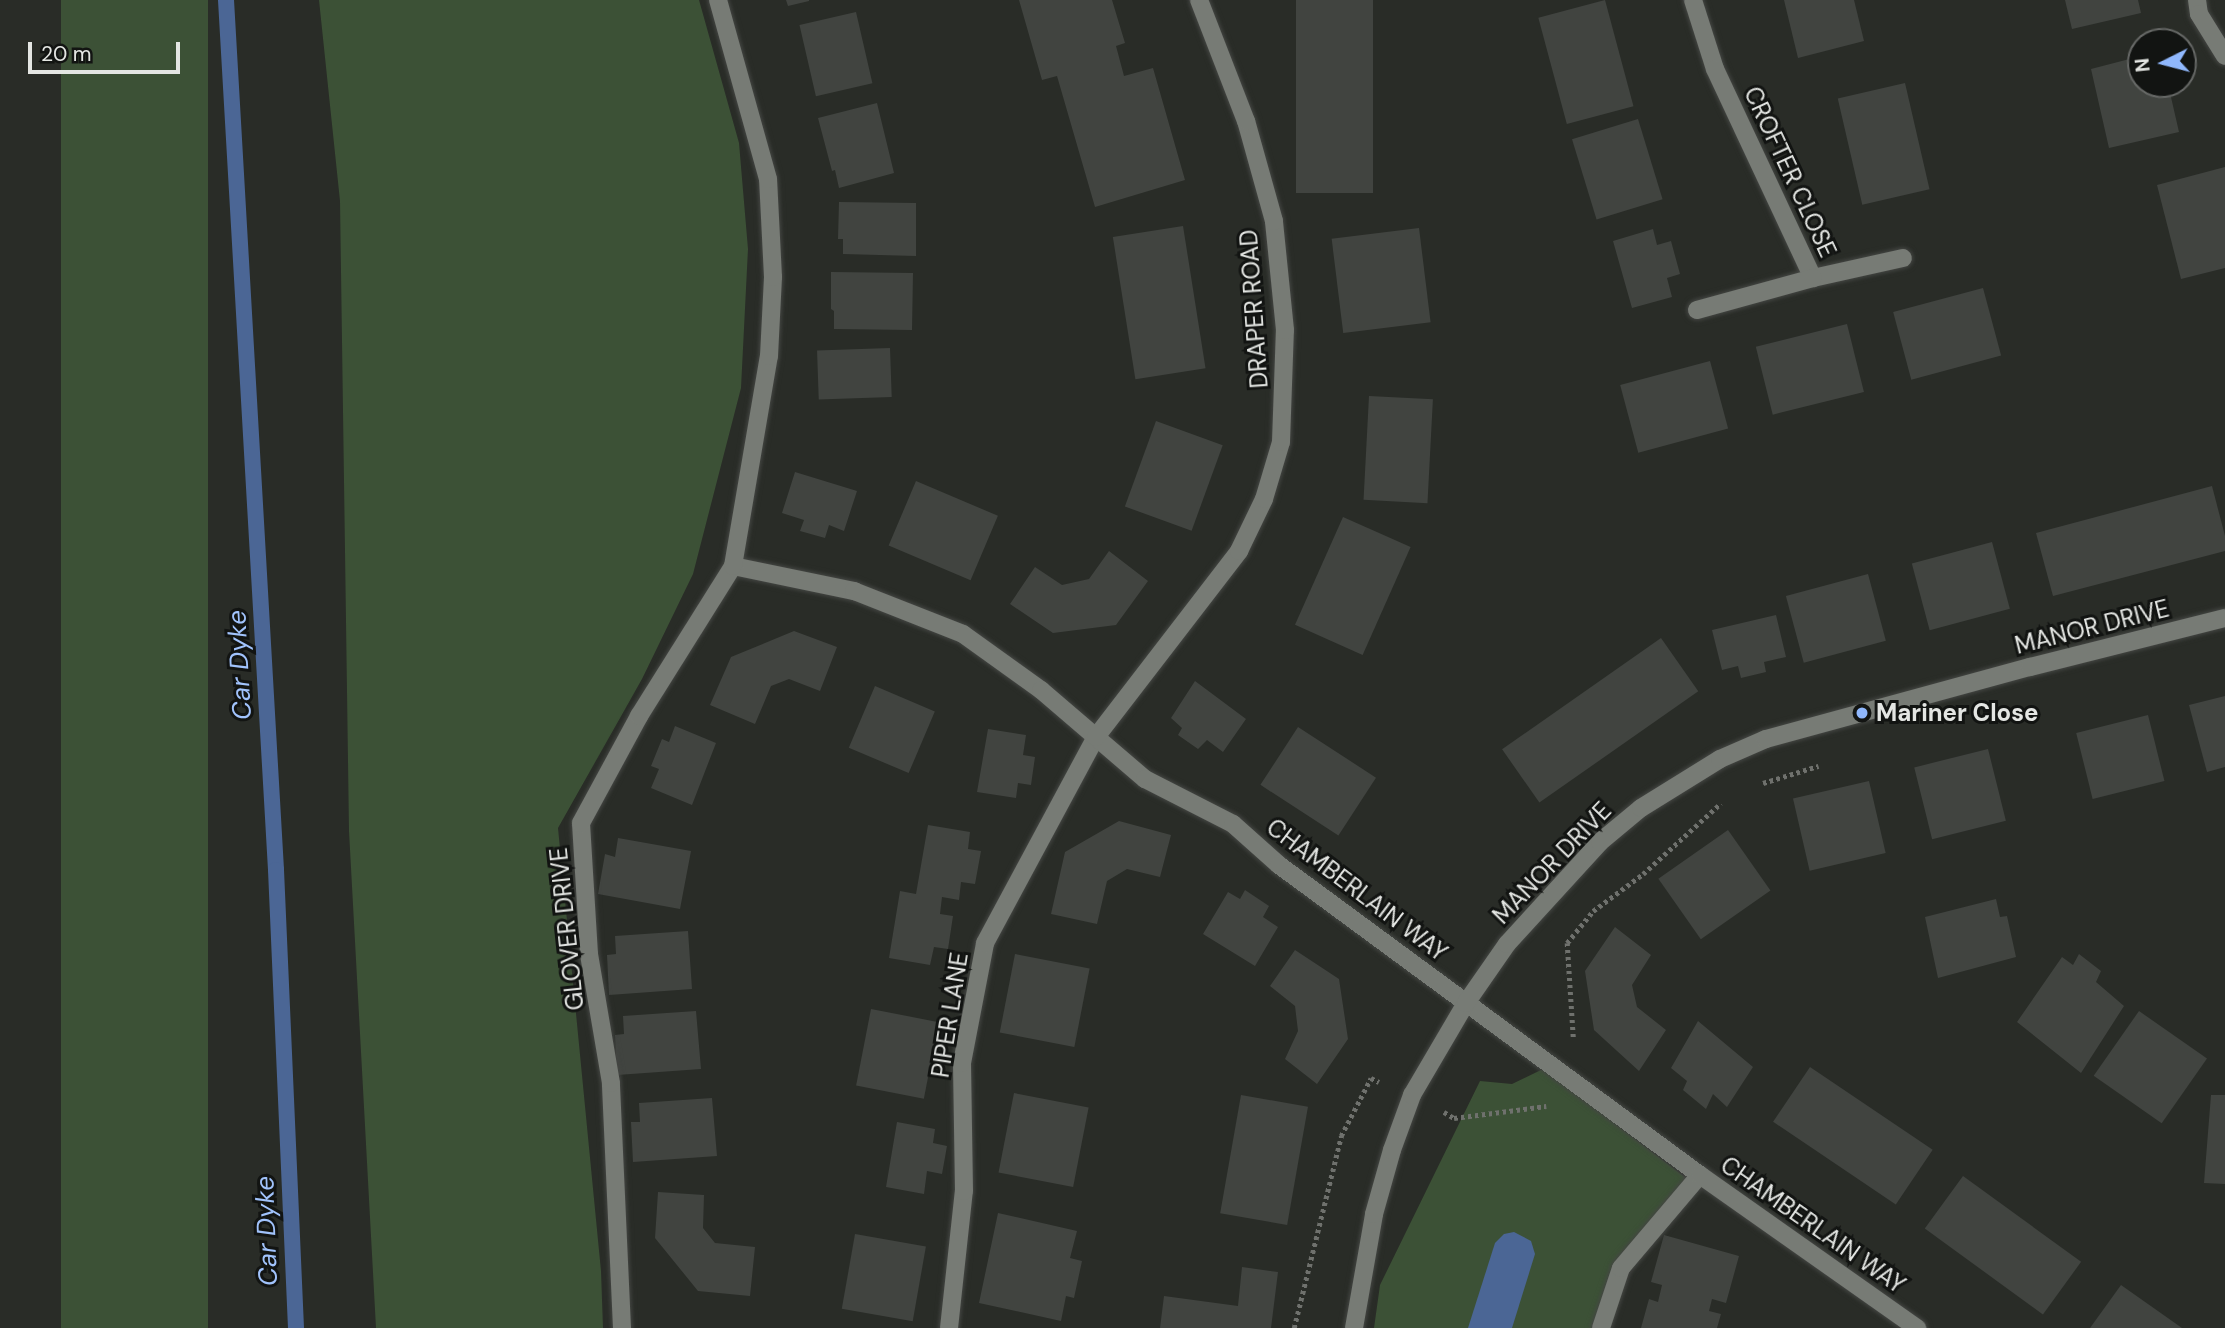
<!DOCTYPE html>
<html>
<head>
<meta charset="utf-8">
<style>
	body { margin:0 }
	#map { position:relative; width:2225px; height:1328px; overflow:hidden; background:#292c27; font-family:"DM Sans",sans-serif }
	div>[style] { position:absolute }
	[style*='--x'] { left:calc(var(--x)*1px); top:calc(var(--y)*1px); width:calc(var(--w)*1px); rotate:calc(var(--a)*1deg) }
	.green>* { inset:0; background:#3c5136; transform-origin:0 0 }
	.water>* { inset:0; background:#4b6695 }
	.stream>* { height:16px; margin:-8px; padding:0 8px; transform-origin:8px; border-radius:8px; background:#4b6695 }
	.building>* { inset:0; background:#414440; transform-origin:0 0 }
	.path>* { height:4.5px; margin-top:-2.25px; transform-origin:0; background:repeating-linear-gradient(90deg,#6f716d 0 3.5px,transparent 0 7px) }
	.roads { filter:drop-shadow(0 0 2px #444643) drop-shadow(0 0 2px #444643) }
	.lane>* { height:18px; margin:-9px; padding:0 9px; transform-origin:9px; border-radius:9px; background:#777b75 }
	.street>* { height:18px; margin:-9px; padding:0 9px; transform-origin:9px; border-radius:9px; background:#777b75 }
	.secondary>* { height:18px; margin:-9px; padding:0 9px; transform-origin:9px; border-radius:9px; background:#777b75 }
	.dots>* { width:19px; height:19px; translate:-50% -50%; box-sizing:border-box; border:4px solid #121412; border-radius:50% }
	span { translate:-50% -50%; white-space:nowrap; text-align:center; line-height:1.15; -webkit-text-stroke:6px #121412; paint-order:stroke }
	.street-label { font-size:24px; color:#e4e6e3 }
	.poi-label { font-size:24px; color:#e4e6e3; font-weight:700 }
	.left { translate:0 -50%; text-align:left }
	.water-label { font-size:26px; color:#a1c3fc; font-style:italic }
	.north { position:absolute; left:2127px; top:28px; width:70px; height:70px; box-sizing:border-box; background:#121412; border:2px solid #666866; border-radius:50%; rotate:264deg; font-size:19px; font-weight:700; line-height:28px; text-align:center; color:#e4e6e3 }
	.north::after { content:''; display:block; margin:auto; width:24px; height:32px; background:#90b8fd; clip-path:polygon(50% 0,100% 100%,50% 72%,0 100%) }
	.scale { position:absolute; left:28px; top:42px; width:152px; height:32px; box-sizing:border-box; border:4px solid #e4e6e3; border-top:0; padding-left:9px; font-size:21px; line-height:24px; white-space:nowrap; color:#e4e6e3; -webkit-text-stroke:5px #121412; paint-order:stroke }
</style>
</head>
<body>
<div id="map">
	<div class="green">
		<div style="left:61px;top:0;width:147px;height:1330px"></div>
		<div style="clip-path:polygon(319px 0,699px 0,739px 143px,748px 249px,741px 388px,693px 574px,642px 679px,558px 828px,601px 1271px,603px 1328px,376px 1328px,349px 831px,340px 201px)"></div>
		<div style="clip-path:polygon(1543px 1069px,1686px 1178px,1614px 1264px,1592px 1328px,1374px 1328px,1380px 1285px,1480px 1081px,1512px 1084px)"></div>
	</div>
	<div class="water">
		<div style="clip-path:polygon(1514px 1232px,1531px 1241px,1535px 1254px,1512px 1328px,1468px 1328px,1495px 1243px,1504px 1234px)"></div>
	</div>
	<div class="stream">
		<div style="--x:226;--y:0;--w:871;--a:86.71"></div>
		<div style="--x:276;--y:870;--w:458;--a:87.5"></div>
	</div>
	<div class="building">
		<div style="clip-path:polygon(786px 0,809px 0,809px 1px,788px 6px)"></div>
		<div style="clip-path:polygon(1019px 0,1112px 0,1125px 43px,1116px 46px,1124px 76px,1153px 68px,1185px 180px,1095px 207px,1057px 76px,1042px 80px)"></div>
		<div style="left:1296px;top:0;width:77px;height:193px"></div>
		<div style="left:1605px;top:0;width:110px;height:69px;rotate:75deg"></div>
		<div style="clip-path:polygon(1784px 0,1854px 0,1864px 41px,1798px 58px)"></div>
		<div style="clip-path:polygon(2065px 0,2138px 0,2141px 13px,2072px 29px)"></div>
		<div style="left:856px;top:12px;width:73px;height:58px;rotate:77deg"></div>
		<div style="clip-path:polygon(2141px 56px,2141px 84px,2168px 84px,2179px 132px,2109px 148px,2091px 69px)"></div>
		<div style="left:1905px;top:83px;width:109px;height:69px;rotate:77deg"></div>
		<div style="clip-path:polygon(877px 103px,894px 173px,839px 188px,835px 170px,832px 171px,818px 118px)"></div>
		<div style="left:1638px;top:119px;width:84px;height:69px;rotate:73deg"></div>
		<div style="clip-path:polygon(2225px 167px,2225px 268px,2181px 279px,2157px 185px)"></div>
		<div style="clip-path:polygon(839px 202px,916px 203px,916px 256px,843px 254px,843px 239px,838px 239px)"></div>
		<div style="left:1183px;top:226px;width:144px;height:71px;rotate:81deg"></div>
		<div style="left:1419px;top:228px;width:95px;height:88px;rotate:83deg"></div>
		<div style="clip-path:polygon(1653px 229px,1657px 245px,1671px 241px,1680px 274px,1667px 278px,1672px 297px,1632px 308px,1613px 241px)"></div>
		<div style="clip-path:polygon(831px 272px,913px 273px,912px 330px,834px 329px,834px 311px,831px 309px)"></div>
		<div style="left:1983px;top:288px;width:70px;height:93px;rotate:75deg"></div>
		<div style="left:1847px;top:324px;width:70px;height:94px;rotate:76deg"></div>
		<div style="left:890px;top:348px;width:49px;height:73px;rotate:88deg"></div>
		<div style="left:1710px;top:361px;width:70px;height:93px;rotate:75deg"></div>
		<div style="left:1369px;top:396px;width:64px;height:104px;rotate:3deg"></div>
		<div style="left:1156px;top:421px;width:71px;height:91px;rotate:20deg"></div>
		<div style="clip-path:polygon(795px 472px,857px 491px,844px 531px,829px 525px,825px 538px,800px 531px,804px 520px,782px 513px)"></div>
		<div style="left:916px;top:481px;width:89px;height:70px;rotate:23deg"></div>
		<div style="clip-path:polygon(2212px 486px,2225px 536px,2225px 551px,2053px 596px,2036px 533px)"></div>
		<div style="left:1343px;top:517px;width:74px;height:118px;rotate:24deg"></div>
		<div style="left:1992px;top:542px;width:69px;height:83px;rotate:75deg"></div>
		<div style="clip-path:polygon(1109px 551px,1148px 581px,1116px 625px,1053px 633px,1010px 604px,1035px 567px,1062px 585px,1089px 579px)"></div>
		<div style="left:1868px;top:574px;width:69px;height:85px;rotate:75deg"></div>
		<div style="clip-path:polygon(1776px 615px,1786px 657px,1764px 662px,1766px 672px,1741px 678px,1738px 666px,1722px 670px,1712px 630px)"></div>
		<div style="clip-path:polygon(794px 631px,837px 647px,820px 691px,789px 679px,771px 686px,755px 724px,710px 705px,731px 657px)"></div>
		<div style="left:1661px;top:638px;width:65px;height:194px;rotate:55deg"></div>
		<div style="clip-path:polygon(1195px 681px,1246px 719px,1223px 752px,1207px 740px,1198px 749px,1178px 735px,1182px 728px,1171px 718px)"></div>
		<div style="left:875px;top:686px;width:65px;height:67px;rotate:23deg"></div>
		<div style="clip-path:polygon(2225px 696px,2225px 767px,2207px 772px,2189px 705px)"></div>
		<div style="left:2148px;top:715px;width:68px;height:74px;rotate:76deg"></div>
		<div style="clip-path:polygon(675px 726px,716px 743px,692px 805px,651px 788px,659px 769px,651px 766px,662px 739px,669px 742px)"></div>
		<div style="left:1298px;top:727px;width:93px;height:69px;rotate:33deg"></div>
		<div style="clip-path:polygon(988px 729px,1026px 735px,1023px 755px,1035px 757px,1031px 785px,1018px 783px,1016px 798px,977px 792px)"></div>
		<div style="left:1988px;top:749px;width:74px;height:76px;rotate:76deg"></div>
		<div style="left:1869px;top:781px;width:74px;height:78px;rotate:77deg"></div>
		<div style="clip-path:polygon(1119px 821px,1171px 835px,1160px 877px,1127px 869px,1107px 881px,1097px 924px,1051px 914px,1065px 852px)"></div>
		<div style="clip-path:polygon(928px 825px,970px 832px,968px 849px,981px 851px,975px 884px,961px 882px,959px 900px,942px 897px,940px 914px,953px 916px,948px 949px,934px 947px,930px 965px,889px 958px,900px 891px,916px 894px)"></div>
		<div style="left:1728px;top:830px;width:74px;height:85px;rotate:55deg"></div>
		<div style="clip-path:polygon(618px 838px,691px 851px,680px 909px,598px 894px,605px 854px,615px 857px)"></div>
		<div style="clip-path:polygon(1245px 890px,1269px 906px,1263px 917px,1278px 927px,1255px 966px,1203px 934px,1228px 892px,1240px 899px)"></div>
		<div style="clip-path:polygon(1996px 899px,2000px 917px,2007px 916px,2016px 957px,1938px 978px,1925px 917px)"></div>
		<div style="clip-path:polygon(1615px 927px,1651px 955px,1632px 985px,1637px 1007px,1666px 1030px,1639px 1071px,1594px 1030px,1585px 971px)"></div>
		<div style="clip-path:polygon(688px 931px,692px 989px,609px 995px,607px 955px,616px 954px,615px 936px)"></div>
		<div style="clip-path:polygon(1295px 950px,1339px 979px,1348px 1039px,1317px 1084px,1285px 1059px,1298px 1031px,1295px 1006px,1270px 986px)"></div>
		<div style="left:1015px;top:954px;width:76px;height:80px;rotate:11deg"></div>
		<div style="clip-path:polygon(2079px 954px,2101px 971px,2096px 982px,2124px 1006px,2081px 1073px,2017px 1022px,2062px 957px,2073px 965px)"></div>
		<div style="left:871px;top:1009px;width:69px;height:78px;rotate:11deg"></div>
		<div style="clip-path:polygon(696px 1011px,701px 1069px,617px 1075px,615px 1035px,624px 1034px,623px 1016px)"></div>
		<div style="left:2139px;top:1011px;width:83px;height:79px;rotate:35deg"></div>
		<div style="clip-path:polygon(1698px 1021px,1753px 1067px,1727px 1107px,1713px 1094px,1706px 1109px,1683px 1090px,1687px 1081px,1671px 1068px)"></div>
		<div style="left:1810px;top:1067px;width:148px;height:66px;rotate:34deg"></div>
		<div style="left:1014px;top:1093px;width:76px;height:81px;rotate:11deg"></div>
		<div style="left:1241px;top:1095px;width:68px;height:120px;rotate:10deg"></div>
		<div style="clip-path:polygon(2211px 1095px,2225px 1095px,2225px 1184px,2204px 1183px)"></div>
		<div style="clip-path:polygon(712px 1098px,717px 1156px,633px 1162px,631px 1122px,640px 1122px,639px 1103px)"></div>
		<div style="clip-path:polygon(897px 1122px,935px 1129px,933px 1143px,947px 1146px,942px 1174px,927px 1171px,924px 1194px,886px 1187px)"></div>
		<div style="left:1963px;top:1176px;width:146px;height:65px;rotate:36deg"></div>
		<div style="clip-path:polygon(658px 1192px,704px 1195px,703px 1228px,715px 1243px,755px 1247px,750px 1296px,698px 1291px,655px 1238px)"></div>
		<div style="clip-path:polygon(998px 1213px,1077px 1231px,1070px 1258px,1082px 1261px,1074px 1298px,1066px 1296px,1061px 1321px,979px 1303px)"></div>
		<div style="left:855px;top:1234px;width:72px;height:76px;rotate:10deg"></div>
		<div style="clip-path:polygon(1664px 1235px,1739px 1256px,1726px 1303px,1712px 1299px,1709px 1311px,1721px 1314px,1717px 1328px,1641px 1328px,1649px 1299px,1658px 1302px,1662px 1285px,1651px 1282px)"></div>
		<div style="clip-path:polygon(1242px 1267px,1278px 1272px,1271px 1328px,1160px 1328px,1164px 1296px,1238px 1306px)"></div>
		<div style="clip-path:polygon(2121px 1285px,2182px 1328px,2090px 1328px)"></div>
	</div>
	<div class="path">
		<div style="--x:1763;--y:783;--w:58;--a:-17.2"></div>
		<div style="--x:1573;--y:1037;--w:94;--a:-93.7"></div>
		<div style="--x:1567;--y:943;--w:41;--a:-50.9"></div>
		<div style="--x:1593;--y:911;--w:62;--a:-36.5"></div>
		<div style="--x:1643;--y:874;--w:105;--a:-42.3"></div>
		<div style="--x:1444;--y:1112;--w:12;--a:31"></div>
		<div style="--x:1454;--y:1118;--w:93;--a:-7.4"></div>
		<div style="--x:1294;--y:1328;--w:198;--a:-76.2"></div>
		<div style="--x:1341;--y:1136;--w:65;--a:-62.7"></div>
		<div style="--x:1371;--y:1078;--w:9;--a:27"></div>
	</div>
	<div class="roads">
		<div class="lane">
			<div style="--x:949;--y:1328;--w:138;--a:-83.8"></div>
			<div style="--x:964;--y:1191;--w:128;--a:-90.9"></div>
			<div style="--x:962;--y:1063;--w:122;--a:-79.1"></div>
			<div style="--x:985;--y:943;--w:234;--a:-61.7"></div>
			<div style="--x:1601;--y:1328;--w:63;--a:-71.6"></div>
			<div style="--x:1621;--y:1268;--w:122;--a:-49.7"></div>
		</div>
		<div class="street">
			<div style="--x:1693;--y:0;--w:72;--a:72.3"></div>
			<div style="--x:1715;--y:69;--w:231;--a:64.9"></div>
			<div style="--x:1813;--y:278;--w:92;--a:-12.5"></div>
			<div style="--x:1697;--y:310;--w:120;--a:-15.4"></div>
			<div style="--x:733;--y:566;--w:124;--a:11.7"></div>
			<div style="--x:854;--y:591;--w:117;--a:21.5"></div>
			<div style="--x:963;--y:634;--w:96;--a:35.7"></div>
			<div style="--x:1041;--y:690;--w:137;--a:40.6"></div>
			<div style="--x:1145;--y:779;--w:99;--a:27.1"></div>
			<div style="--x:1233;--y:824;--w:62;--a:41.7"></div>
			<div style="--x:1279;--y:865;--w:523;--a:36.37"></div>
			<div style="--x:1700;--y:1175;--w:266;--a:35.2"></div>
			<div style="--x:1096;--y:737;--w:235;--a:-52.4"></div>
			<div style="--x:1239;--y:551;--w:58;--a:-64.3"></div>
			<div style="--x:1264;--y:499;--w:59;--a:-73.4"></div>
			<div style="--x:1281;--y:442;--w:112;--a:-88"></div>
			<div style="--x:1285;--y:330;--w:110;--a:-95.8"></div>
			<div style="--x:1274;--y:221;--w:104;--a:-105.6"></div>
			<div style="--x:1246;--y:121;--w:130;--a:-111.2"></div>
			<div style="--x:622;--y:1328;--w:245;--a:-92.6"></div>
			<div style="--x:611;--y:1083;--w:131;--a:-99.7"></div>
			<div style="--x:589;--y:954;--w:131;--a:-93.5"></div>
			<div style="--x:581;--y:823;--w:122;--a:-61.5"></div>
			<div style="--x:639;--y:716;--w:177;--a:-57.9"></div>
			<div style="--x:733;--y:566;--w:213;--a:-80.3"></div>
			<div style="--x:769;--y:356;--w:79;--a:-87.1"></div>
			<div style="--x:773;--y:277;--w:98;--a:-92.9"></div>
			<div style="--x:768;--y:179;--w:186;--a:-105.6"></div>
		</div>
		<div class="secondary">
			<div style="--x:2197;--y:0;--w:14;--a:82"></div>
			<div style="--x:2199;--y:14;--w:49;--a:58.2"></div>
			<div style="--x:1354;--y:1328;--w:116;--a:-80"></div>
			<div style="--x:1374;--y:1214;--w:66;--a:-74.3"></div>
			<div style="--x:1392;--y:1150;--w:59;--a:-70"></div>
			<div style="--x:1412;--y:1095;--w:107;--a:-59.6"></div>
			<div style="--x:1466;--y:1003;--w:72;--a:-55.2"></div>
			<div style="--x:1507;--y:944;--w:138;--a:-47.6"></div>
			<div style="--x:1600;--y:842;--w:53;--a:-39.7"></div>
			<div style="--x:1641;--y:808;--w:93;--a:-31.8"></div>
			<div style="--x:1720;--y:759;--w:50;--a:-23.5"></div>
			<div style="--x:1766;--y:739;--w:274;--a:-15.3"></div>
			<div style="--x:2030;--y:667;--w:201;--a:-14.1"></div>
		</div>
	</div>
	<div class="dots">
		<div style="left:1862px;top:713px;background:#90b8fd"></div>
	</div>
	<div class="street-label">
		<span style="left:1790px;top:172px;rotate:65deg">CROFTER CLOSE</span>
		<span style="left:1254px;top:309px;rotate:-94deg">DRAPER ROAD</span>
		<span style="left:2092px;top:627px;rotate:-14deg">MANOR DRIVE</span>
		<span style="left:1552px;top:863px;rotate:-46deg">MANOR DRIVE</span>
		<span style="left:1357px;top:890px;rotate:37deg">CHAMBERLAIN WAY</span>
		<span style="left:567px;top:929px;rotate:-96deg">GLOVER DRIVE</span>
		<span style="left:950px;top:1015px;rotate:-81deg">PIPER LANE</span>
		<span style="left:1813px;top:1225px;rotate:35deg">CHAMBERLAIN WAY</span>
	</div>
	<div class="poi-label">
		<span class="left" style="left:1876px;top:713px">Mariner Close</span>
	</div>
	<div class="water-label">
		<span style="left:240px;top:665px;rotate:-93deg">Car Dyke</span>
		<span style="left:267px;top:1231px;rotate:-92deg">Car Dyke</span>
	</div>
	<div class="north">N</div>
	<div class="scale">20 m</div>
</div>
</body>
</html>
